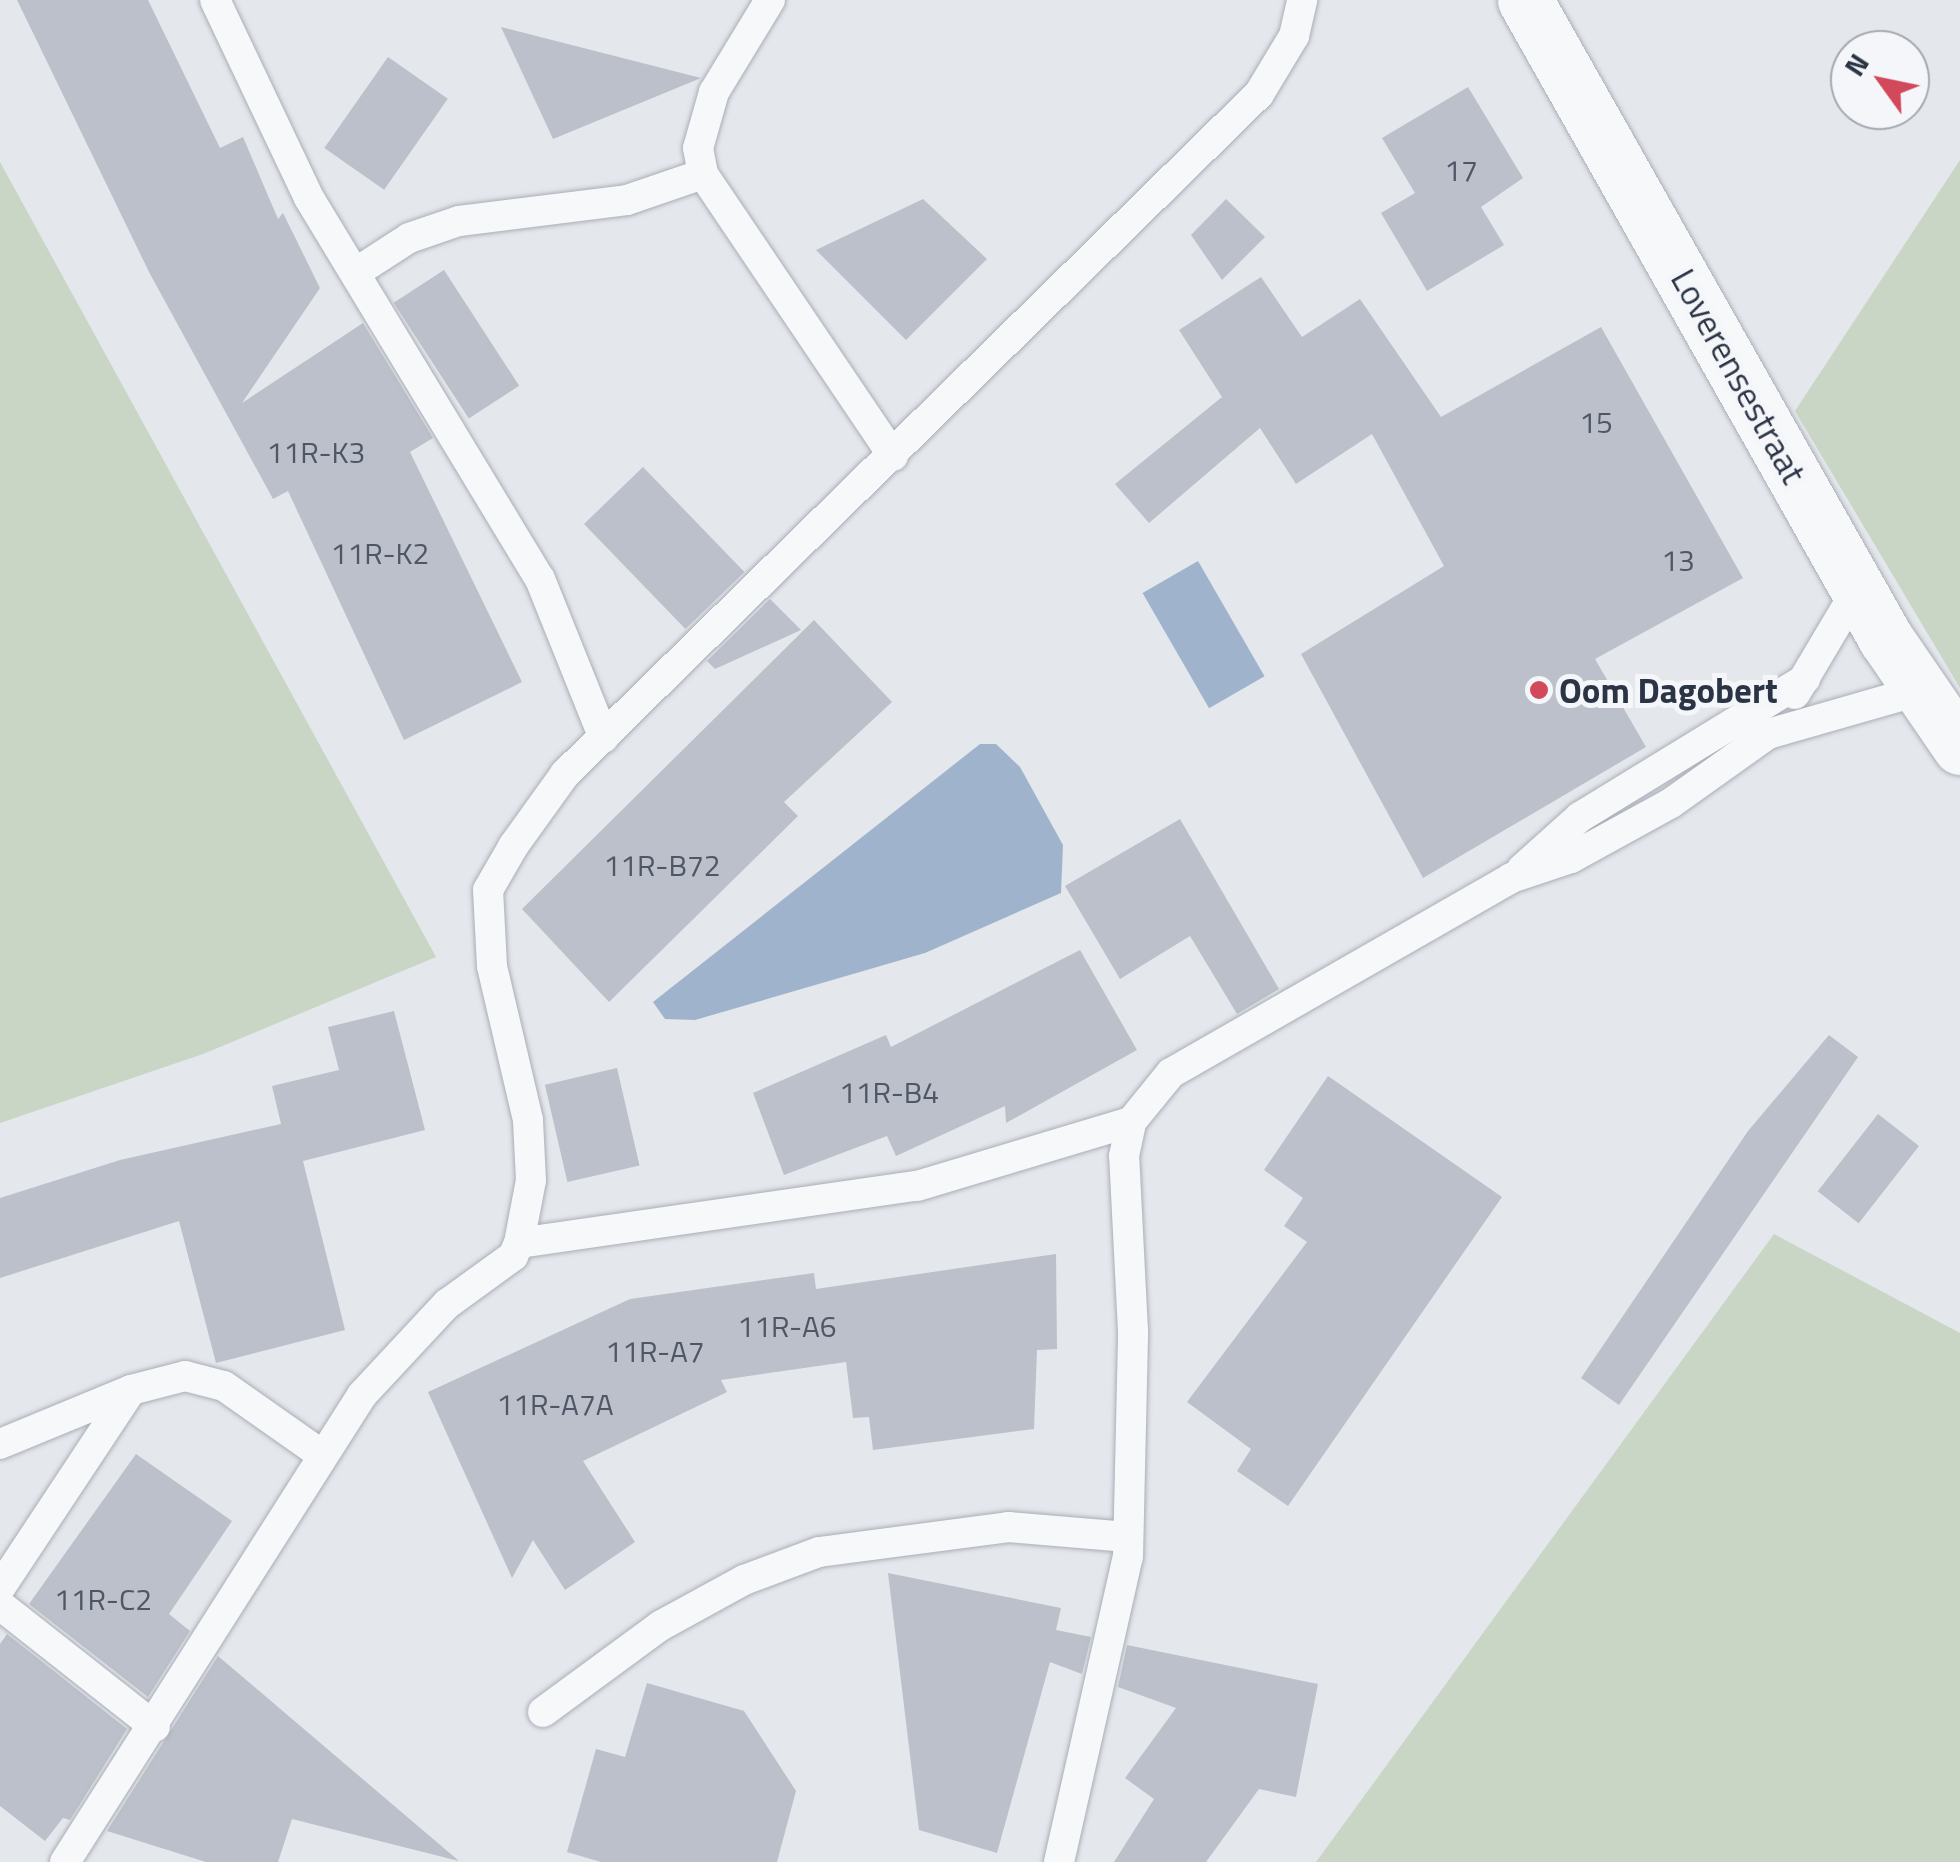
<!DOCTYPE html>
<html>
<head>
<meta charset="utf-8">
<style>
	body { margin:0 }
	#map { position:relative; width:1960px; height:1862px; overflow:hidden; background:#e4e7ec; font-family:"Titillium Web",sans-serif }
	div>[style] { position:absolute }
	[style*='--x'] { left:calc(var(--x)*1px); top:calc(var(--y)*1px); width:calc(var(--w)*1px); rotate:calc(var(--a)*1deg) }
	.green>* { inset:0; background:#c9d6c5 }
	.water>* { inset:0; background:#9fb4cc; transform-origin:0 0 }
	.building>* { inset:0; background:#bbc0ca; transform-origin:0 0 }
	.roads { filter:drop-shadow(0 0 2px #a9aeb7) drop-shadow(0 0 2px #a9aeb7) }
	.lane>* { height:30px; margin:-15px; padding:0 15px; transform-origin:15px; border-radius:15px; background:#f7f8fa }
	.street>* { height:55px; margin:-27.5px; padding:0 27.5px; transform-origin:27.5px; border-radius:27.5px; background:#f7f8fa }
	.dots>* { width:28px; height:28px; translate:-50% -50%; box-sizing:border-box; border:5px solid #f4f6f9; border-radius:50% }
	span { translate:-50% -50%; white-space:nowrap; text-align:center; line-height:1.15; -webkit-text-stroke:10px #f4f6f9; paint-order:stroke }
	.number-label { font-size:30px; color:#4f5766 }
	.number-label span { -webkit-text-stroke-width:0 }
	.street-label { font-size:35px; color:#2b3445 }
	.poi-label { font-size:35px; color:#2b3445; font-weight:700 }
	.left { translate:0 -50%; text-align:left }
	.north { position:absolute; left:1830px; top:30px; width:100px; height:100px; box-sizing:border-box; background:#f4f6f9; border:2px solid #a4a8b1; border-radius:50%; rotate:303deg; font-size:28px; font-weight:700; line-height:40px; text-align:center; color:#2b3445 }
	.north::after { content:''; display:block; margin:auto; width:35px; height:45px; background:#d1495b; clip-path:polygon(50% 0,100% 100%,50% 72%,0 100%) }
</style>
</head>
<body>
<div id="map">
	<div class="green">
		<div style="clip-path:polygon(1960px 160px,1960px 688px,1795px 411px)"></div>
		<div style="clip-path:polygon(0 162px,436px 957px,203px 1054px,0 1123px)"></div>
		<div style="clip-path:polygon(1774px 1234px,1960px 1333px,1960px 1862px,1316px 1862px)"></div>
	</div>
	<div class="water">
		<div style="left:1198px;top:561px;width:133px;height:64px;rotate:60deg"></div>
		<div style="clip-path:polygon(980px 744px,996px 744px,1020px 767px,1063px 845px,1061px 893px,925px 953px,695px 1020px,665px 1019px,653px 1002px)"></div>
	</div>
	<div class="building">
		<div style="clip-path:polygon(17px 0,148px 0,220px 148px,243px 137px,278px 219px,283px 213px,320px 288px,242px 403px,363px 323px,433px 438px,410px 452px,522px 682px,404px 740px,288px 491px,273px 499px,149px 272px)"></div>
		<div style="clip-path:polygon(501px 27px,701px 78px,553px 139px)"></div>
		<div style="left:388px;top:57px;width:73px;height:111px;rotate:35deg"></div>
		<div style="clip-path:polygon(1468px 87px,1523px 178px,1481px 207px,1504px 245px,1427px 291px,1381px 213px,1415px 193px,1382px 138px)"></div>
		<div style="clip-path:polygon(923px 199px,987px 259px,906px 340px,816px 250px)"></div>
		<div style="clip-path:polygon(1226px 199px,1265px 237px,1222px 280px,1191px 235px)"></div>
		<div style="left:444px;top:270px;width:138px;height:60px;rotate:57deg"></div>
		<div style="clip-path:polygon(1261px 277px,1302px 337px,1360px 299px,1441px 417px,1601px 327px,1743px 578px,1595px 659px,1646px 747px,1423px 878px,1301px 654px,1444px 566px,1372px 434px,1296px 484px,1260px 428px,1149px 523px,1115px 484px,1222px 397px,1179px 330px)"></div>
		<div style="left:643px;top:467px;width:146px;height:82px;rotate:46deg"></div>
		<div style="clip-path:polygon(770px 599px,801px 630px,715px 669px,707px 661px)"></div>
		<div style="clip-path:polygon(814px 620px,892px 702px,784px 802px,798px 816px,609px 1002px,522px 909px)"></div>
		<div style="clip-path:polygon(1180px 819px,1279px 989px,1237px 1014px,1190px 936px,1120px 979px,1065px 886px)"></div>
		<div style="clip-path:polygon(1080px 950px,1137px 1050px,1006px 1123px,1005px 1106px,896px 1156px,887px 1136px,784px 1175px,753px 1093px,886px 1035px,891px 1047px)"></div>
		<div style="clip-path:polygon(394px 1011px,425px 1130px,303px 1161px,345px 1330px,216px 1363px,179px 1221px,0 1278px,0 1198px,120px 1160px,281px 1124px,272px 1086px,339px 1070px,328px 1027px)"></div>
		<div style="clip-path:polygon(1829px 1035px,1858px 1057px,1619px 1405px,1581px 1378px,1748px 1131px)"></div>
		<div style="left:617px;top:1068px;width:100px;height:74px;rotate:77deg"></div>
		<div style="clip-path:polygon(1328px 1076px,1502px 1197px,1288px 1506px,1237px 1471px,1251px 1449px,1187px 1402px,1307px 1242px,1284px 1226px,1303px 1198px,1264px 1170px)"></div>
		<div style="left:1878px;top:1114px;width:52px;height:98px;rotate:38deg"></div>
		<div style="clip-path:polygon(1056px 1254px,1057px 1349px,1037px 1350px,1034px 1429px,873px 1450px,869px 1417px,853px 1418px,846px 1362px,721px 1380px,727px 1392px,583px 1461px,635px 1542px,565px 1590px,533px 1540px,512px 1578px,428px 1392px,630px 1299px,814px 1273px,816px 1289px)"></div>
		<div style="clip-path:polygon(136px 1454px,232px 1521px,169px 1614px,190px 1631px,148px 1697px,29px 1604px)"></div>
		<div style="clip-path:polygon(888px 1573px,1061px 1608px,1056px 1630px,1091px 1637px,1082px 1674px,1050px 1662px,997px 1853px,919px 1830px)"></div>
		<div style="clip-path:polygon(7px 1634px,127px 1729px,70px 1820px,63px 1818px,45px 1841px,0 1806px,0 1644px)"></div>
		<div style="clip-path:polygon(1127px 1645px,1318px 1684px,1296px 1797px,1259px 1789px,1206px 1862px,1114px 1862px,1154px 1799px,1125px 1778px,1176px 1708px,1118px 1687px)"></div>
		<div style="clip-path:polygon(218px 1656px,459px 1861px,292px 1819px,278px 1862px,206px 1862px,107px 1831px)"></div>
		<div style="clip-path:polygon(647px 1683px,744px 1711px,796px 1791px,777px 1862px,601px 1862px,567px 1852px,596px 1749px,625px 1757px)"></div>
	</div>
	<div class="roads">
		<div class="lane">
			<div style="--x:215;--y:0;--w:219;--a:64.6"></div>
			<div style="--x:309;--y:198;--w:446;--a:58.8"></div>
			<div style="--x:540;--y:579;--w:171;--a:68.1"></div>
			<div style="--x:770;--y:0;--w:108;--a:121.3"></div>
			<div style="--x:714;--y:92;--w:58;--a:105.9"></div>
			<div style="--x:698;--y:148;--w:26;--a:79"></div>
			<div style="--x:703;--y:174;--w:340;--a:56"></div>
			<div style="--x:355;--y:273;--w:64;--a:-32.9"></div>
			<div style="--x:409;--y:238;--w:53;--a:-18.8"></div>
			<div style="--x:459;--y:221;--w:169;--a:-7.1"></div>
			<div style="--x:627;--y:200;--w:80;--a:-18.9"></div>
			<div style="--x:1795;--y:694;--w:123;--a:-59.3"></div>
			<div style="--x:1522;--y:869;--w:78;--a:-41.9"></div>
			<div style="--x:1580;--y:817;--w:264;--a:-31.5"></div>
			<div style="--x:519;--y:1243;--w:402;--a:-8.2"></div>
			<div style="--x:917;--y:1186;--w:223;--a:-16.7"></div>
			<div style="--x:0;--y:1444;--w:142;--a:-22.4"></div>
			<div style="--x:131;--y:1390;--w:56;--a:-14.5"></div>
			<div style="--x:185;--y:1376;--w:40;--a:14.4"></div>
			<div style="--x:224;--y:1386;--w:120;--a:35.1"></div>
			<div style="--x:0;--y:1588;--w:237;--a:-56.5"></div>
			<div style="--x:0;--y:1605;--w:197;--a:38.2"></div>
			<div style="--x:543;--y:1712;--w:145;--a:-36.3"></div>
			<div style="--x:660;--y:1626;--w:96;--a:-28.7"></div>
			<div style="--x:744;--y:1580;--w:80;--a:-20.5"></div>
			<div style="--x:819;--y:1552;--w:191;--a:-7.5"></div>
			<div style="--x:1008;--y:1527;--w:120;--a:4.8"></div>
			<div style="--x:65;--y:1862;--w:553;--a:-57.54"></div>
			<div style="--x:362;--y:1395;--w:125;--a:-47"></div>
			<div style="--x:447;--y:1304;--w:82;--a:-36"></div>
			<div style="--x:513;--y:1256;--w:14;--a:-65"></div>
			<div style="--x:519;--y:1243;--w:64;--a:-79.2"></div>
			<div style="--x:531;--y:1180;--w:60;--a:-92.9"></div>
			<div style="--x:528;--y:1120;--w:158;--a:-103.2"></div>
			<div style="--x:492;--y:966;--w:76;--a:-93"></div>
			<div style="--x:488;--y:890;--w:52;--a:-60"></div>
			<div style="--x:514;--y:845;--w:87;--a:-54.3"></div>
			<div style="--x:565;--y:774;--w:972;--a:-44.42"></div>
			<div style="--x:1259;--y:94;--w:68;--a:-58.9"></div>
			<div style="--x:1294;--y:36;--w:37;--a:-77"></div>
			<div style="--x:1059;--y:1862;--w:313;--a:-77.3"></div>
			<div style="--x:1128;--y:1557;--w:226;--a:-88.7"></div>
			<div style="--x:1133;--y:1331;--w:175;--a:-92.9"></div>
			<div style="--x:1124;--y:1156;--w:35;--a:-78"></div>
			<div style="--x:1131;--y:1122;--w:63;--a:-50.8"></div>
			<div style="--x:1171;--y:1073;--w:392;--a:-29.8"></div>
			<div style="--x:1511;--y:878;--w:63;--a:-18.4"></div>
			<div style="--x:1571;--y:858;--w:114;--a:-28.8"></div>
			<div style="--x:1671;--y:803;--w:119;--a:-35.4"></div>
			<div style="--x:1768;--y:734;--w:159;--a:-16"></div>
		</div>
		<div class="street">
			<div style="--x:1525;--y:0;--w:734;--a:60.54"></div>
			<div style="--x:1886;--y:639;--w:131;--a:55.6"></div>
		</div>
	</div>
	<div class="dots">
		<div style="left:1539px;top:690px;background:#d1495b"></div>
	</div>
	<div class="number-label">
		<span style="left:1461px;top:170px">17</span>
		<span style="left:1596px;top:422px">15</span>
		<span style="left:316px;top:452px">11R-K3</span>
		<span style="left:380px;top:553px">11R-K2</span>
		<span style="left:1678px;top:560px">13</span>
		<span style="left:662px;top:865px">11R-B72</span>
		<span style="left:889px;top:1092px">11R-B4</span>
		<span style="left:787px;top:1326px">11R-A6</span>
		<span style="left:655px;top:1351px">11R-A7</span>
		<span style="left:555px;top:1404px">11R-A7A</span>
		<span style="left:103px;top:1599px">11R-C2</span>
	</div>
	<div class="street-label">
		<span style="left:1739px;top:376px;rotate:61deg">Loverensestraat</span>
	</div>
	<div class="poi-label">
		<span class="left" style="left:1559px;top:690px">Oom Dagobert</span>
	</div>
	<div class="north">N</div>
</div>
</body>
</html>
